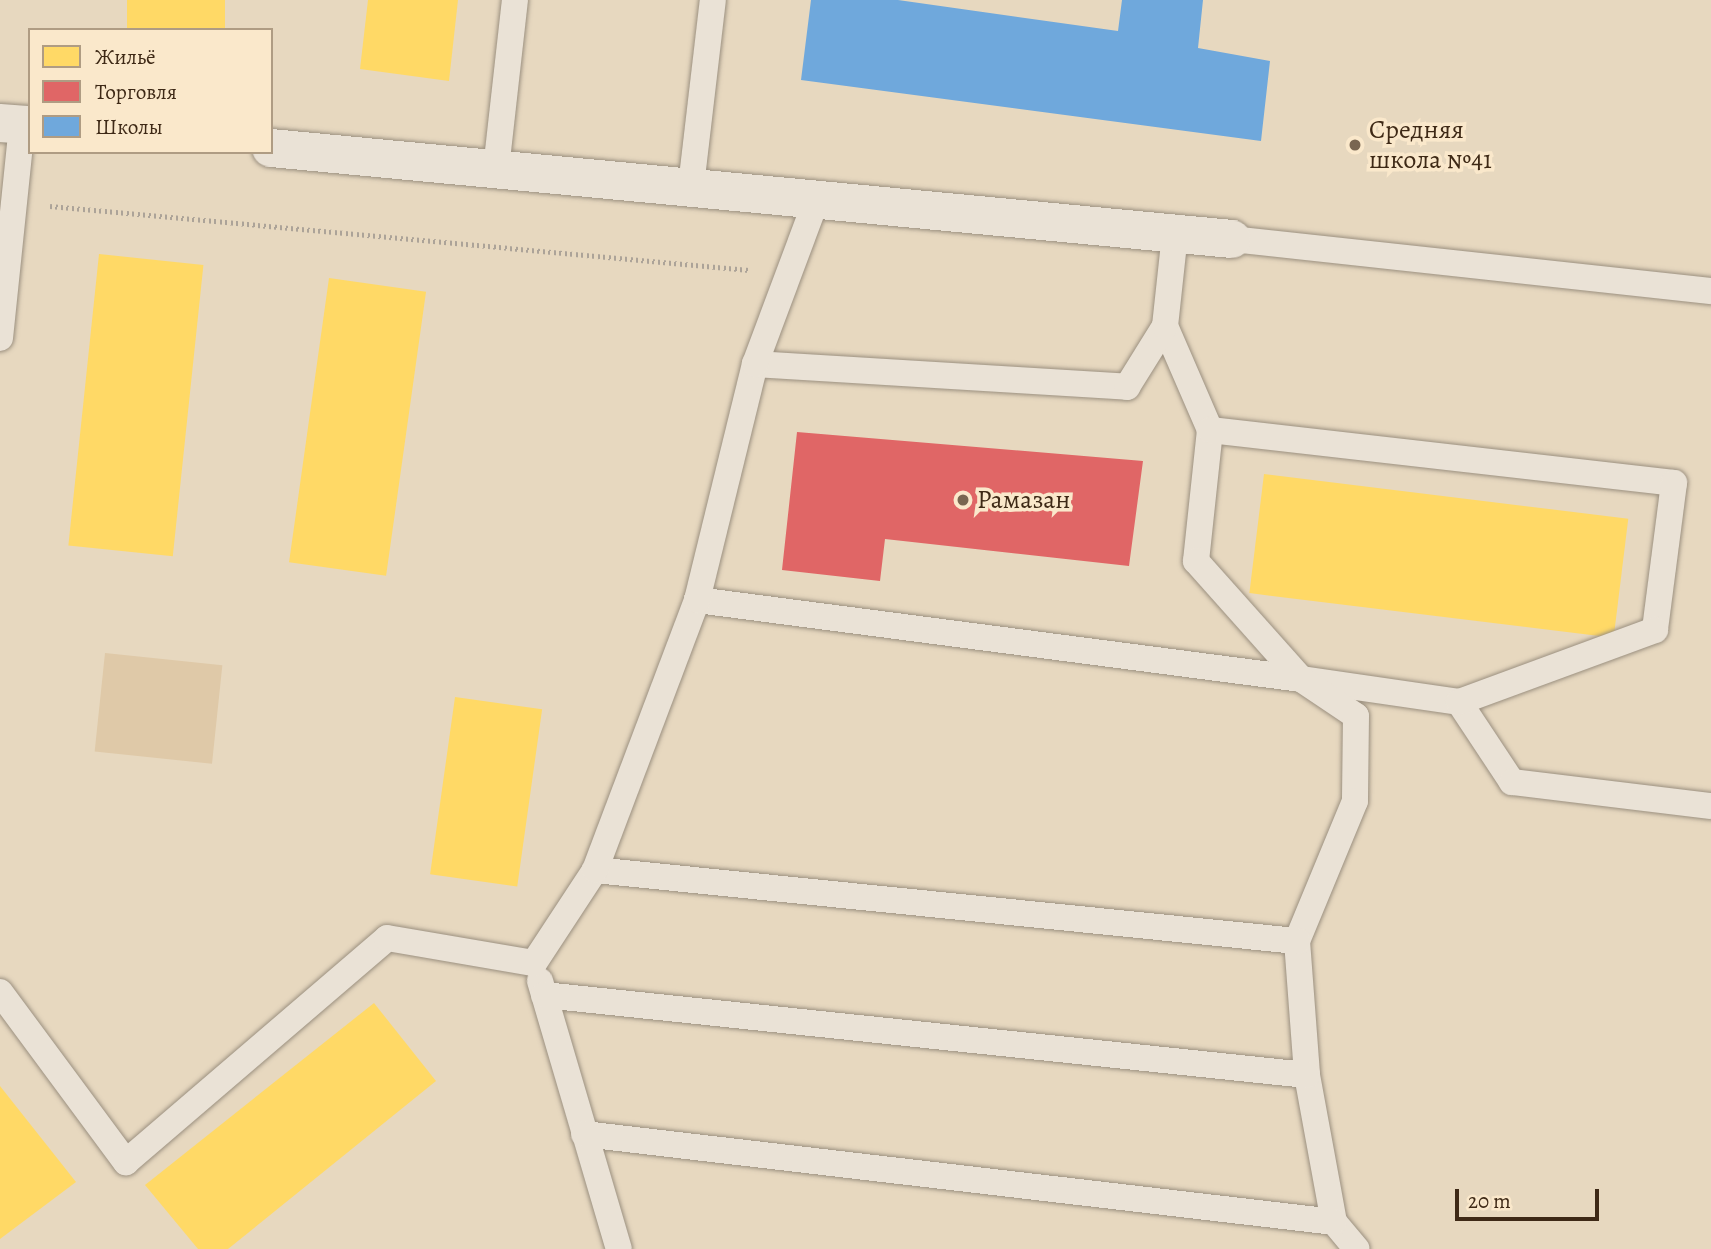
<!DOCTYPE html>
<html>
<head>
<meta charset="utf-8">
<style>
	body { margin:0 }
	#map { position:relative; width:1711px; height:1249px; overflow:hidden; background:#e7d8bf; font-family:Alegreya,serif }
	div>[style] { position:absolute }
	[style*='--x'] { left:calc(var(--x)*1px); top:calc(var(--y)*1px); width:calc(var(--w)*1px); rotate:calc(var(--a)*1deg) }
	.green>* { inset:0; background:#dfc9a8; transform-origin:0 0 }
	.homes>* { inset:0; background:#ffd966; transform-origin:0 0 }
	.shops>* { inset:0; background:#e06666 }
	.schools>* { inset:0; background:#6fa8dc }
	.path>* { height:4.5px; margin-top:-2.25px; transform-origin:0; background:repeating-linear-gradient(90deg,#aca398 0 2px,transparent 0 5.5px) }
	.roads { filter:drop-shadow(0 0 2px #9b9080) drop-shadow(0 0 2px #9b9080) }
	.lane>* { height:26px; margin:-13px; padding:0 13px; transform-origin:13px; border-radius:13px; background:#eae2d6 }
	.street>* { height:38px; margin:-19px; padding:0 19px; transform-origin:19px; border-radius:19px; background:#eae2d6 }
	.dots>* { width:19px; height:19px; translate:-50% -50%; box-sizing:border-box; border:4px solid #fae8cb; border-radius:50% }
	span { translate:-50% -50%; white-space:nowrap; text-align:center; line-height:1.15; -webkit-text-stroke:7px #fae8cb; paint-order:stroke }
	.poi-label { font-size:26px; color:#3e2916 }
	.left { translate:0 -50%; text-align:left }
	.legend { position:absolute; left:28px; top:28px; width:245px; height:126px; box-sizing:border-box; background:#fae8cb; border:2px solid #af9c83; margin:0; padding:9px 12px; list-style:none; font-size:21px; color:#3e2916 }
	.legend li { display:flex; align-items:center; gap:14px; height:35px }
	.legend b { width:35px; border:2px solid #af9c83 }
	.scale { position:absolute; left:1455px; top:1189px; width:144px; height:32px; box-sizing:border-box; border:4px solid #3e2916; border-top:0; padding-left:9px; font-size:21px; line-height:24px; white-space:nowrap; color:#3e2916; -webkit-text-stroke:5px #fae8cb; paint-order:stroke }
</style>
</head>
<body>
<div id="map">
	<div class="green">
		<div style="left:105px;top:653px;width:118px;height:99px;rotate:6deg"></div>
	</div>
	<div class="homes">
		<div style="left:127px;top:0;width:98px;height:30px"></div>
		<div style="clip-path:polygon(368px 0,458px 0,449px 81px,360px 69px)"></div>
		<div style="left:99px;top:254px;width:105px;height:293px;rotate:6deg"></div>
		<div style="left:329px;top:278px;width:98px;height:287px;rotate:8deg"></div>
		<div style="left:1264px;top:474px;width:367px;height:120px;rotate:7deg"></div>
		<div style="left:455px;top:697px;width:88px;height:179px;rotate:8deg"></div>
		<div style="clip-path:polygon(374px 1003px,436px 1081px,228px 1249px,198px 1249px,145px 1185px)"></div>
		<div style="clip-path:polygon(0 1086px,76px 1182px,0 1239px)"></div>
	</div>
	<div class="shops">
		<div style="clip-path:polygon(797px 432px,1143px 461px,1129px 566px,885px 539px,880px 581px,782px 570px)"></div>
	</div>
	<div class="schools">
		<div style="clip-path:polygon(811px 0,898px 0,1118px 31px,1122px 0,1203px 0,1198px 48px,1270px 61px,1261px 141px,801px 80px)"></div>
	</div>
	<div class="path">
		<div style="--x:50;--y:206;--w:702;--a:5.23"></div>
	</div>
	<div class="roads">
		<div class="lane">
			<div style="--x:496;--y:169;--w:170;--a:-83.6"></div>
			<div style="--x:691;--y:186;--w:187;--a:-83.3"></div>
			<div style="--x:1232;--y:239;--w:482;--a:6.2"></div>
			<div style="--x:1165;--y:326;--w:113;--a:66.6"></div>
			<div style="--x:1210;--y:430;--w:132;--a:96.1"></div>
			<div style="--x:1196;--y:561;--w:158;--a:48.3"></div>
			<div style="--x:1301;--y:679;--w:160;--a:8.3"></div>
			<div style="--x:1459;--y:702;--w:96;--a:56.5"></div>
			<div style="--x:1512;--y:782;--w:200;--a:6.9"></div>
			<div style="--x:0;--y:338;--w:214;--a:-84.1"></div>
			<div style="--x:755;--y:364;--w:373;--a:3.5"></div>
			<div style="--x:1127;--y:387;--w:72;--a:-58.1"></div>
			<div style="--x:1165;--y:326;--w:93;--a:-83.8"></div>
			<div style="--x:1210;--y:430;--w:467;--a:6.5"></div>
			<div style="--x:1674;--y:483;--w:148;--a:97.4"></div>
			<div style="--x:1655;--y:630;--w:209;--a:159.8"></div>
			<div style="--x:697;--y:600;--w:609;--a:7.45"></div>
			<div style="--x:1301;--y:679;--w:66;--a:33.9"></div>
			<div style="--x:1356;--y:716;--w:85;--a:90.7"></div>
			<div style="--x:1355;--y:801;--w:152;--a:112.5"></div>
			<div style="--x:1297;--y:941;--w:134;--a:85.7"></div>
			<div style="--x:1307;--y:1075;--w:149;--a:79.6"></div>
			<div style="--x:1334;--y:1222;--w:35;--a:50"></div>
			<div style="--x:595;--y:870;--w:706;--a:5.78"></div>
			<div style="--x:540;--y:981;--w:279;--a:73.6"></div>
			<div style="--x:0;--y:992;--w:212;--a:53.5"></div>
			<div style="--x:126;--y:1162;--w:344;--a:-40.6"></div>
			<div style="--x:387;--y:938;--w:149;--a:9.7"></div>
			<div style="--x:534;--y:963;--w:111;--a:-56.7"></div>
			<div style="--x:595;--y:870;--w:289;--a:-69.3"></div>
			<div style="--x:697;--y:600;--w:243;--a:-76.2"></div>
			<div style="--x:755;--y:364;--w:177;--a:-69.5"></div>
			<div style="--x:544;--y:995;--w:767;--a:5.99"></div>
			<div style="--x:584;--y:1134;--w:755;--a:6.69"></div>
		</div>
		<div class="street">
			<div style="--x:0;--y:123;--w:30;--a:4"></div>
			<div style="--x:271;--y:148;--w:965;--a:5.41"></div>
		</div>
	</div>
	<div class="dots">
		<div style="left:1355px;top:145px;background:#796651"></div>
		<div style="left:963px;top:500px;background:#796651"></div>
	</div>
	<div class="poi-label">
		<span class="left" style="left:1369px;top:145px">Средняя<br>школа №41</span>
		<span class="left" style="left:977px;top:500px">Рамазан</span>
	</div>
	<ul class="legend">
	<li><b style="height:19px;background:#ffd966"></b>Жильё</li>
	<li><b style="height:19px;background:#e06666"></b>Торговля</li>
	<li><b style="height:19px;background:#6fa8dc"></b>Школы</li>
	</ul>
	<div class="scale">20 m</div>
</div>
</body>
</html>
